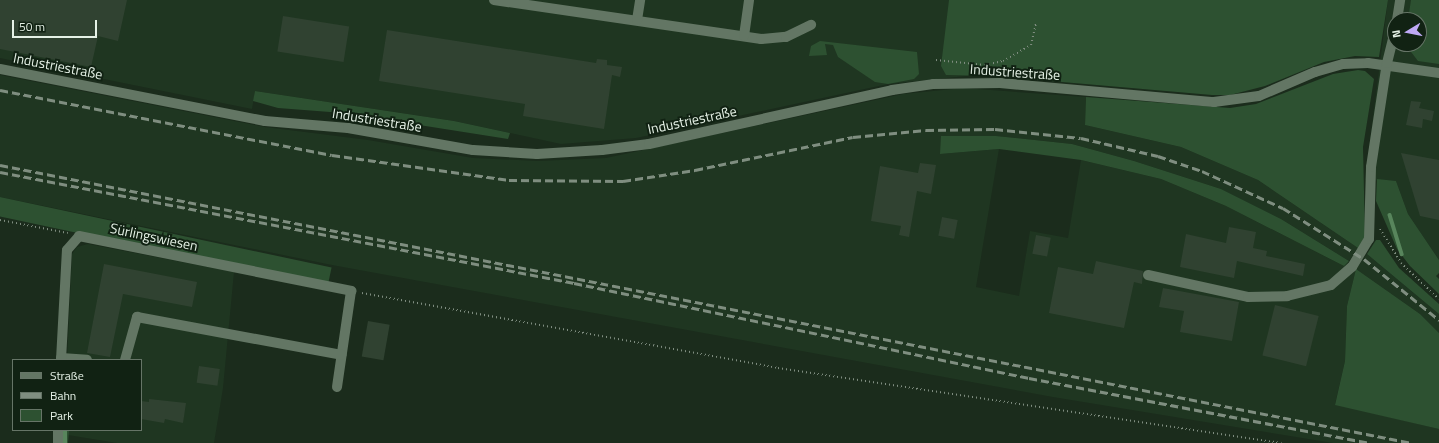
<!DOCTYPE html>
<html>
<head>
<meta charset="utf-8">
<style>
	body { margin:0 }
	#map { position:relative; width:1439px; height:443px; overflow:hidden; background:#1b2c1c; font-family:"Titillium Web",sans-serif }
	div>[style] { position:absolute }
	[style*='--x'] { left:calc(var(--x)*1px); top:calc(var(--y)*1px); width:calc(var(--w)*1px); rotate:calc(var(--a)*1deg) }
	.built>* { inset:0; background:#1f3621 }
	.green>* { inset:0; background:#2d5131; transform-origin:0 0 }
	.stream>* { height:3.5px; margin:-1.75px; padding:0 1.75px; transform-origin:1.75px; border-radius:1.75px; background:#58855c }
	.building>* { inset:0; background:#304231; transform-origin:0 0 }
	.path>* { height:2px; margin-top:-1px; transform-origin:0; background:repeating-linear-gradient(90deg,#7f8d80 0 1px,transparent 0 4px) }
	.minor>* { height:10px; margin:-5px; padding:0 5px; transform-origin:5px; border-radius:5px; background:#637664 }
	.rail>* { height:3px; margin-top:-1.5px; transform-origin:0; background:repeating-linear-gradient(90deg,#7f8e80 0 8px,transparent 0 12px) }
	span { translate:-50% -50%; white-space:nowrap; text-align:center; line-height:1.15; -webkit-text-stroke:4px #112213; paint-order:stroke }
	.street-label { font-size:14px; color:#e5f1e6 }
	.legend { position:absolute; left:12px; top:359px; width:130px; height:72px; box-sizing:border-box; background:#112213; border:1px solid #667567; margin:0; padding:5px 7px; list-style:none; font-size:12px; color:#e5f1e6 }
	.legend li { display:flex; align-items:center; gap:8px; height:20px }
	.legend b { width:20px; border:1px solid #667567 }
	.north { position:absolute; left:1387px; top:12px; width:40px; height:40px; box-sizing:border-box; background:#112213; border:1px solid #667567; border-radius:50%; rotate:260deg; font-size:11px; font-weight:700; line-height:16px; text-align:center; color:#e5f1e6 }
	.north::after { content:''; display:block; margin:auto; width:14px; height:18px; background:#bea9f5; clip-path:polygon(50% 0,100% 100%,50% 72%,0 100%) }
	.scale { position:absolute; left:12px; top:20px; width:85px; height:18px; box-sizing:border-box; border:2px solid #e5f1e6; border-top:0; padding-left:5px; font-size:12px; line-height:14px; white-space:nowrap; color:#e5f1e6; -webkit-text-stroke:3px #112213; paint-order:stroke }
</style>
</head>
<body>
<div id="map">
	<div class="built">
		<div style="clip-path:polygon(0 0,975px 0,976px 75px,888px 84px,636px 138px,561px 144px,454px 121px,255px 91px,252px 109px,0 58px)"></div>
		<div style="clip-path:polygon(evenodd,1388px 0,1439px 0,1439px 260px,1408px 214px,1396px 181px,1365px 180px,1388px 0,1395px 20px,1419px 20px,1419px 44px,1395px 44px,1395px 20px)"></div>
		<div style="clip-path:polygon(0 75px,265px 127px,368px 140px,473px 158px,538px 161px,606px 158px,903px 94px,963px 88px,1086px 97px,1085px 125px,1181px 147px,1258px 180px,1358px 248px,1349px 261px,1281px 219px,1221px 189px,1134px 161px,1072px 144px,996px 136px,940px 154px,999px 149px,976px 287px,1019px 296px,1030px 231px,1068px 238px,1081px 160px,1161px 179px,1226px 206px,1344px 266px,1347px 262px,1356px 269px,1367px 254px,1439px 314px,1439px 333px,1420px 314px,1356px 269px,1347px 306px,1345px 361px,1335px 404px,1439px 429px,1439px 443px,1333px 443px,1053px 397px,332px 265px,0 197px)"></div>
		<div style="clip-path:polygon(88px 244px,234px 272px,223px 388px,214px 443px,117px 443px,68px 435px,69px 430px,141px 430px,141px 360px,67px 360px,72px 254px,77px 247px)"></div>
	</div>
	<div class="green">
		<div style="clip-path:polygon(949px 0,1388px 0,1379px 57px,1355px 56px,1324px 62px,1265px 86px,1230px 95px,1212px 95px,994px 76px,946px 75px,941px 66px)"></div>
		<div style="clip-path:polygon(1411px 0,1439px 0,1439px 64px,1418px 61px,1405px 44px,1419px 44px,1419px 20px,1408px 20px)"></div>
		<div style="clip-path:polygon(820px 41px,917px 52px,919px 74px,914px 79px,888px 84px,875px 82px,838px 57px,833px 45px,825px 44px,827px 55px,809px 56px,811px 46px)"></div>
		<div style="clip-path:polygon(1358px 70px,1365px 71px,1374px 79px,1363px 147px,1365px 237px,1358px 248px,1258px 180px,1181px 147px,1085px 125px,1086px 97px,1230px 108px,1256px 104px,1333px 74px)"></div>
		<div style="clip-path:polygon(255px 91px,454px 121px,510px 133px,508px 139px,343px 113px,278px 108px,253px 101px)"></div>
		<div style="clip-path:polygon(941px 136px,996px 136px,1072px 144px,1134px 161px,1221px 189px,1281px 219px,1349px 261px,1344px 266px,1226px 206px,1161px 179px,1081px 160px,999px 149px,940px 154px)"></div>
		<div style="clip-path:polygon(1377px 179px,1396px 181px,1408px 214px,1439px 260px,1439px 273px,1436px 276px,1439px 279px,1439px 294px,1410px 266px,1397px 249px,1376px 201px)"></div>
		<div style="left:0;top:197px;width:339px;height:19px;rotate:12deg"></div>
		<div style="clip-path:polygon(1376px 240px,1380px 240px,1399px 268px,1439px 304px,1439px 314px,1367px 254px)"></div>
		<div style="clip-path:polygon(1356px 269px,1420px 314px,1439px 333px,1439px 429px,1335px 405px,1345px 361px,1347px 306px)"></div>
		<div style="clip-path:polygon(62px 430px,69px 430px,68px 443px,62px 443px)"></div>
	</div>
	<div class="stream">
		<div style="--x:1390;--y:215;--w:41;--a:72.9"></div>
		<div style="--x:65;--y:443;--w:13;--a:-90"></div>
	</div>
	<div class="building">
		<div style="clip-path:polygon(0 0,127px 0,118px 41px,98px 36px,91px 67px,0 49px)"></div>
		<div style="left:283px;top:16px;width:67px;height:36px;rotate:9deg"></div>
		<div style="clip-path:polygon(387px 30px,596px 63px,597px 59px,607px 60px,607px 65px,622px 67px,620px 77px,612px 75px,604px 129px,523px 116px,525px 104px,379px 81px)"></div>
		<div style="clip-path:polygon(1411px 101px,1421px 102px,1419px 108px,1434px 111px,1432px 121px,1423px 119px,1422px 128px,1406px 125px)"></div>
		<div style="clip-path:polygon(1401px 153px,1439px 160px,1439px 220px,1420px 216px)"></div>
		<div style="clip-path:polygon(920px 163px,936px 165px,931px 194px,917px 191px,909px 237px,899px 235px,901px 226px,871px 221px,880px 166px,918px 173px)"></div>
		<div style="left:942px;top:217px;width:16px;height:19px;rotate:11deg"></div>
		<div style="clip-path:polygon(1229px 227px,1256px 232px,1253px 248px,1267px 251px,1266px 256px,1305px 264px,1303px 276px,1237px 261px,1234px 278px,1180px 267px,1186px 234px,1226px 243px)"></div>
		<div style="left:1036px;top:235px;width:15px;height:19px;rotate:11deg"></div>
		<div style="clip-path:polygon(1096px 261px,1143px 271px,1142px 284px,1134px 282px,1124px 328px,1049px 313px,1058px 267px,1093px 274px)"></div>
		<div style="clip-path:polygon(104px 264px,197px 282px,192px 307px,123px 294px,110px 357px,87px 353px)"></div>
		<div style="clip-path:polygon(1163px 288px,1239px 302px,1232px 341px,1180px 332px,1184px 311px,1159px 307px)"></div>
		<div style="left:1275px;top:305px;width:45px;height:52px;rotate:14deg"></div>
		<div style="left:368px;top:321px;width:22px;height:36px;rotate:10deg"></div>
		<div style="left:199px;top:366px;width:21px;height:17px;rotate:8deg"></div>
		<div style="clip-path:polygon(149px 399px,186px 403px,183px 423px,165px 419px,164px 423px,141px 419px,141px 401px,149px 402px)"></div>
	</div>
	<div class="path">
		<div style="--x:936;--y:60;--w:49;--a:5.8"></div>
		<div style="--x:985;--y:65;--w:18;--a:-13"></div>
		<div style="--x:1003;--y:61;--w:32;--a:-30"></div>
		<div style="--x:1031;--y:45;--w:23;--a:-77"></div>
		<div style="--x:0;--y:220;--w:69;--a:10.8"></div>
		<div style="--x:1380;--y:229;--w:40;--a:58"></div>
		<div style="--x:1401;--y:263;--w:52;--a:43.5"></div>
		<div style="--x:362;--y:293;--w:423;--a:10.2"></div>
		<div style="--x:778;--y:368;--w:509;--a:8.48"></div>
	</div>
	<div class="minor">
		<div style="--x:494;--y:0;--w:270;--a:8.3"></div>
		<div style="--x:761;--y:39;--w:25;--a:-5"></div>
		<div style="--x:786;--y:37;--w:28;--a:-26"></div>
		<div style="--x:637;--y:20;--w:20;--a:-81"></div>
		<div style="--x:1397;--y:20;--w:20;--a:-81"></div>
		<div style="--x:744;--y:36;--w:36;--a:-82"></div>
		<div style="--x:0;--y:69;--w:270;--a:11.1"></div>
		<div style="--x:265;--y:121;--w:83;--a:4.8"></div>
		<div style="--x:348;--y:128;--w:127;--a:10"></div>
		<div style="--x:473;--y:150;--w:64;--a:3.6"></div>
		<div style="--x:537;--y:154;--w:65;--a:-3.5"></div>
		<div style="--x:602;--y:150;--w:47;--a:-7.3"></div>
		<div style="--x:649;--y:144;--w:249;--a:-12.5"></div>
		<div style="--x:892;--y:90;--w:41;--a:-8.3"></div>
		<div style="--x:933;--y:84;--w:67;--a:-0.9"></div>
		<div style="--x:1000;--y:83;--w:215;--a:5.1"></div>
		<div style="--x:1214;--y:102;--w:45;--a:-7.6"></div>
		<div style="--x:1259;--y:96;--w:61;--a:-23.2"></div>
		<div style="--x:1315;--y:72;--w:29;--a:-16"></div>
		<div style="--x:1343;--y:64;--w:25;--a:-2"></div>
		<div style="--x:1368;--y:63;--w:72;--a:8"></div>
		<div style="--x:1148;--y:275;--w:102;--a:12.4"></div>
		<div style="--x:1248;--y:297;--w:39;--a:-1"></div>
		<div style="--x:1287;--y:296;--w:45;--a:-14"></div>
		<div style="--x:1331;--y:285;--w:28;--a:-41"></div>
		<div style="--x:1352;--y:267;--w:33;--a:-59"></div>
		<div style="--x:1369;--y:239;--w:72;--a:-88.4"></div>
		<div style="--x:1371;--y:167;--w:105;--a:-81.3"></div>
		<div style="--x:1387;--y:63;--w:34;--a:-76"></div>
		<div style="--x:61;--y:358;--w:26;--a:4"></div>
		<div style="--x:61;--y:360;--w:110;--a:-86.9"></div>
		<div style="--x:67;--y:250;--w:18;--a:-49"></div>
		<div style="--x:79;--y:236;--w:278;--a:11.4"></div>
		<div style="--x:351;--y:291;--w:97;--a:98.3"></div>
		<div style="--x:125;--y:360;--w:45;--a:-74.4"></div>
		<div style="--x:137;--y:317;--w:208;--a:10.5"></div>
		<div style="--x:58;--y:443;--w:13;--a:-90"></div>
	</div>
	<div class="rail">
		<div style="--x:0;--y:90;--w:338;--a:11.1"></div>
		<div style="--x:332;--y:155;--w:179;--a:8"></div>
		<div style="--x:509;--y:180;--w:114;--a:0.5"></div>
		<div style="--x:623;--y:181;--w:73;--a:-8.7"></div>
		<div style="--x:695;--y:170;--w:161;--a:-11.8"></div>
		<div style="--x:853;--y:137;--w:73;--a:-5.5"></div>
		<div style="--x:926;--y:130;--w:69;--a:-0.8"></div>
		<div style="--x:995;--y:129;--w:86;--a:6"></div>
		<div style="--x:1081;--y:138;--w:79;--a:13.2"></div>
		<div style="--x:1158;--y:156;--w:46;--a:18.8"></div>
		<div style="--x:1202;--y:171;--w:89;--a:24.6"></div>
		<div style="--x:1283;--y:208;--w:96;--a:32.2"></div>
		<div style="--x:1364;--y:259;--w:97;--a:39.1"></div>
		<div style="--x:0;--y:165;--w:1439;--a:11.14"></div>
		<div style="--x:0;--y:172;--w:585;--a:10.94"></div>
		<div style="--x:574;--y:283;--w:465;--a:11.8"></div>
		<div style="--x:1029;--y:378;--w:346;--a:10.8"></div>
	</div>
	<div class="street-label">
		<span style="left:58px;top:66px;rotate:11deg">Industriestraße</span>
		<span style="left:1015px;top:72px;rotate:4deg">Industriestraße</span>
		<span style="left:377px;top:120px;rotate:9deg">Industriestraße</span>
		<span style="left:692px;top:120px;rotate:-12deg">Industriestraße</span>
		<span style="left:154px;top:237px;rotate:12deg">Sürlingswiesen</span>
	</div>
	<ul class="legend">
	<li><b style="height:5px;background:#637664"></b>Straße</li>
	<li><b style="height:5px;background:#7f8e80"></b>Bahn</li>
	<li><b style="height:11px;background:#2d5131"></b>Park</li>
	</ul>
	<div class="north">N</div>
	<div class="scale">50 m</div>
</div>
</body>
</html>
